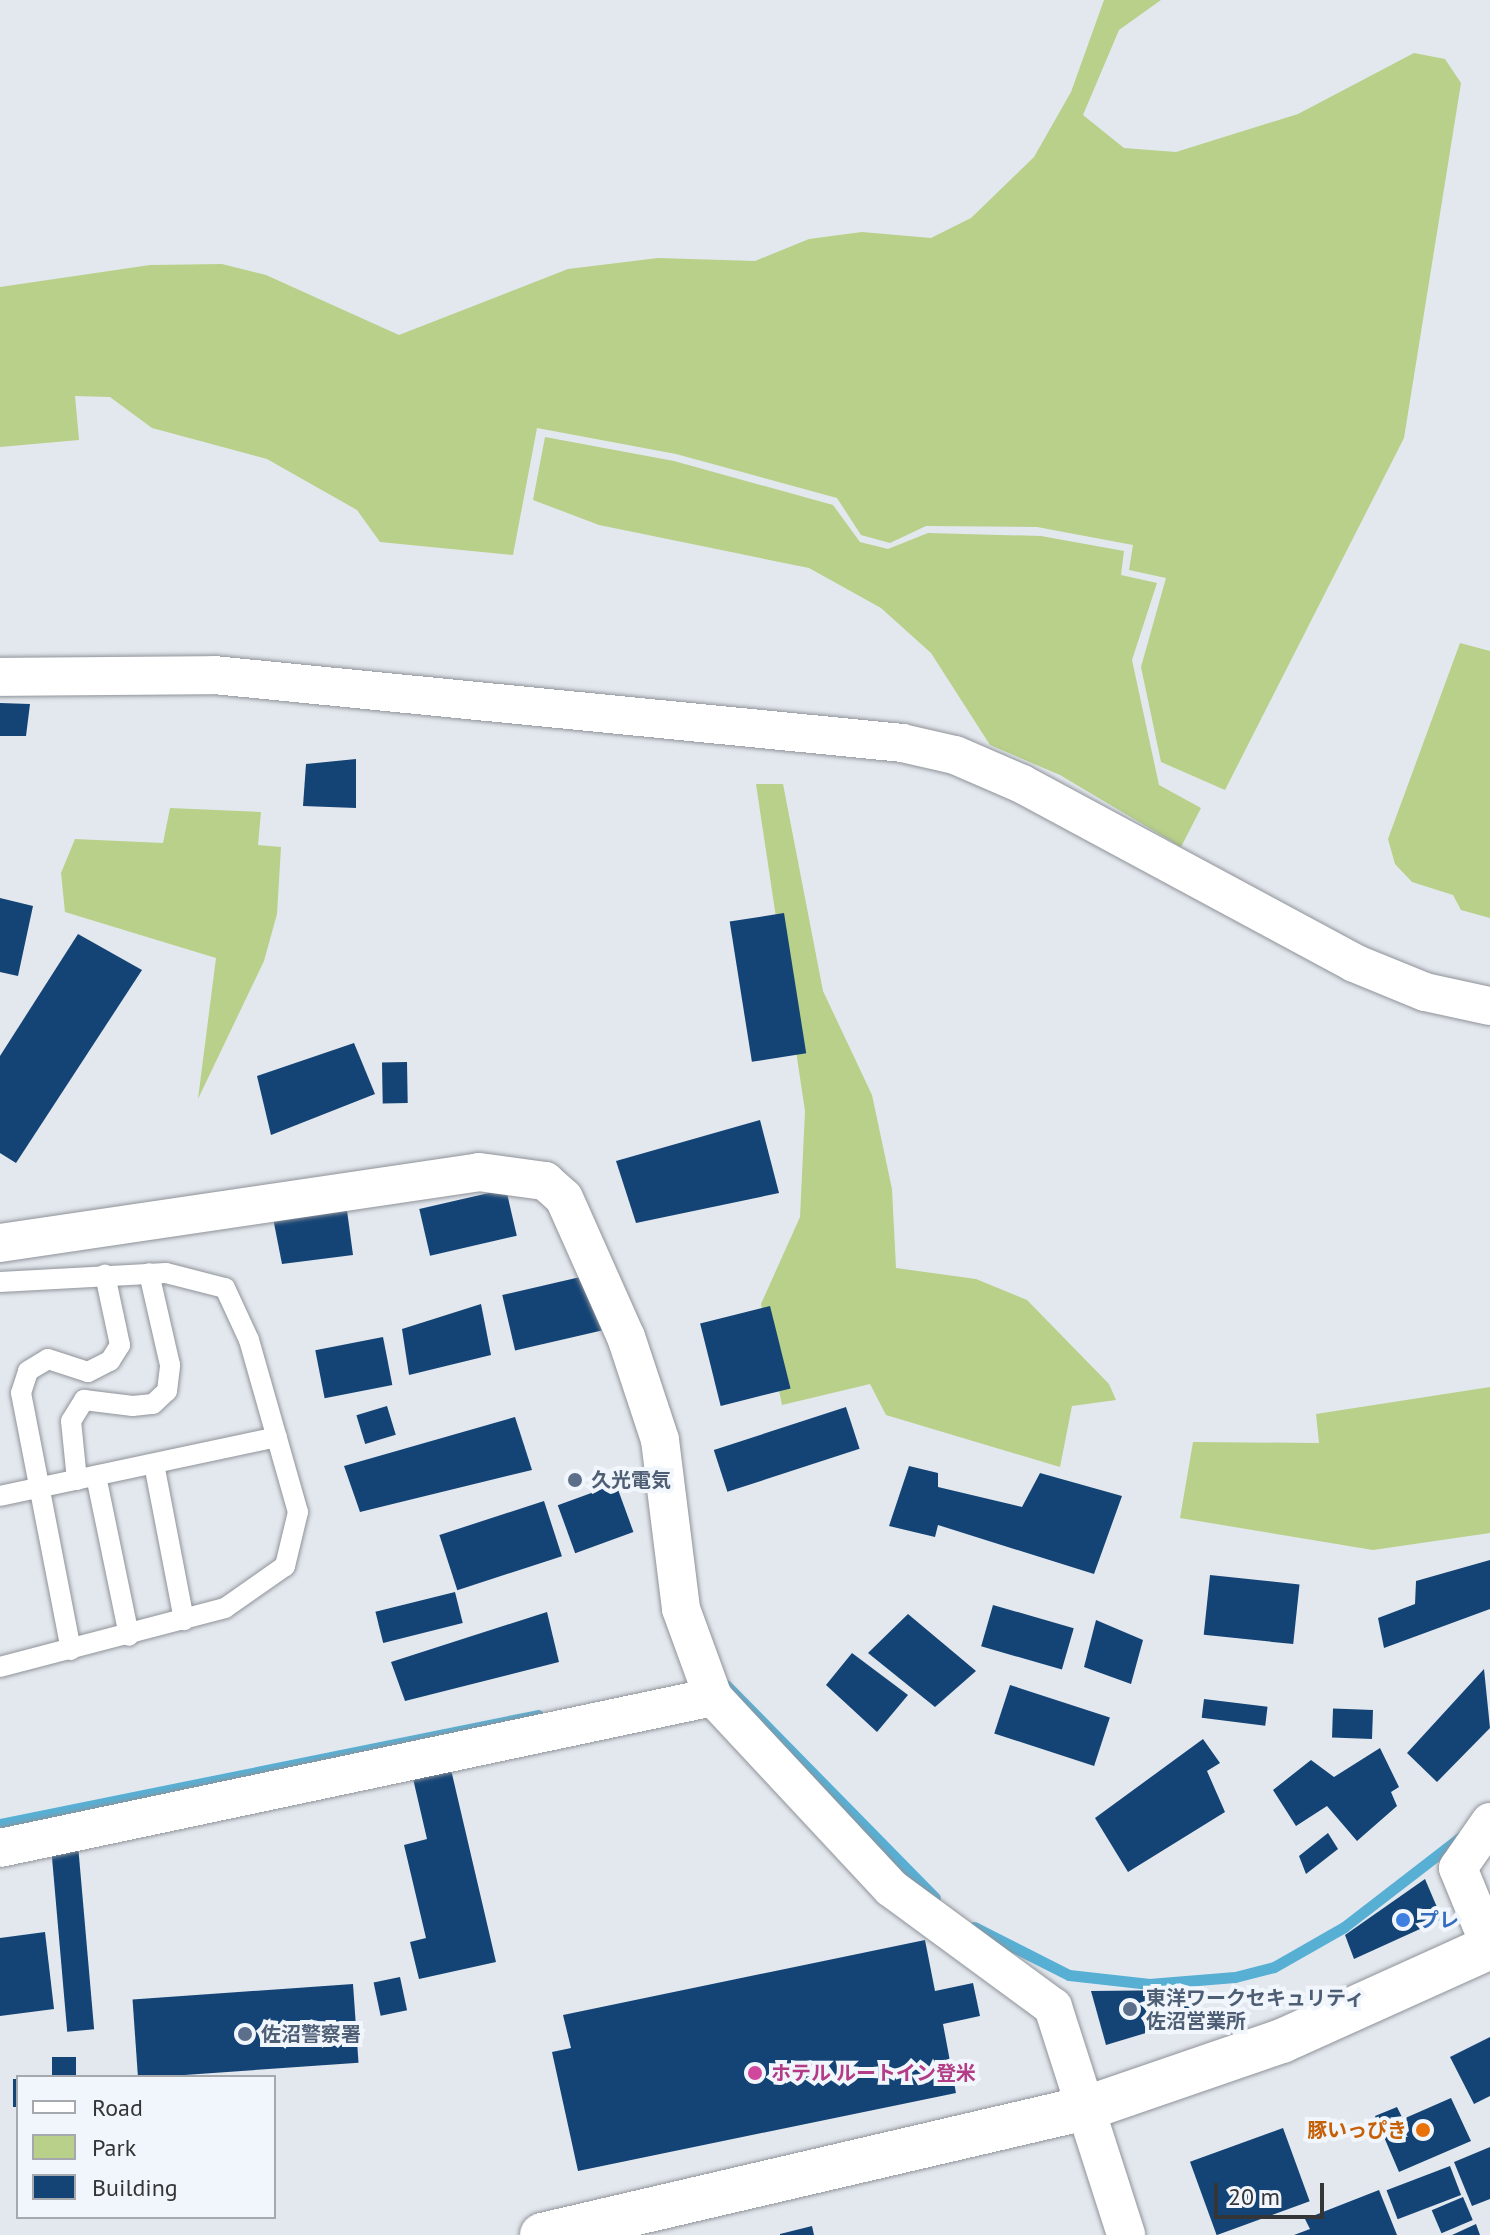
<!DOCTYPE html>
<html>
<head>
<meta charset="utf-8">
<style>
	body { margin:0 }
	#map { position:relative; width:1490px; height:2235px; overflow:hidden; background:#e3e8ee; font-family:"PT Sans","Noto Sans JP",sans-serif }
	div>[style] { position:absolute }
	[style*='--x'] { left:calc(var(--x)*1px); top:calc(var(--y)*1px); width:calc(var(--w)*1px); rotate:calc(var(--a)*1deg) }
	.green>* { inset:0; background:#b8d089 }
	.stream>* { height:11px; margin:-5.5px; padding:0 5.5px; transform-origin:5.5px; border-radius:5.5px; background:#58afd4 }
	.building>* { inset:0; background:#144476; transform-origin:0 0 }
	.roads { filter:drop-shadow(0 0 2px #8f9399) drop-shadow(0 0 2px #8f9399) }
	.lane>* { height:20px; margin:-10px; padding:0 10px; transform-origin:10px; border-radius:10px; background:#fff }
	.street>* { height:38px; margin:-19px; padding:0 19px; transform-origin:19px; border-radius:19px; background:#fff }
	.secondary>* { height:44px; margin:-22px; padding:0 22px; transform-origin:22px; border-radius:22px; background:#fff }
	.dots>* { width:22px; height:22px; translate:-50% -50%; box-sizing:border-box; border:4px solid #f1f6fc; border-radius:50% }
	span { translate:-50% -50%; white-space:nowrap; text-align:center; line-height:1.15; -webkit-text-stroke:8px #f1f6fc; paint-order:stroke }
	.service-label { font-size:20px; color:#4e5e75; font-weight:700 }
	.left { translate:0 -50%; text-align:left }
	.shop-label { font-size:20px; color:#366cbe; font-weight:700 }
	.hotel-label { font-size:20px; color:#b23c85; font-weight:700 }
	.food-label { font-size:20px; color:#c56008; font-weight:700 }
	.right { translate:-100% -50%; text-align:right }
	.legend { position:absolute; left:16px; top:2075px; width:260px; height:144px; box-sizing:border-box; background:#f1f6fc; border:2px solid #a5a9ad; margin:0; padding:10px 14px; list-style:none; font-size:24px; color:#333537 }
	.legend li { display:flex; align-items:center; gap:16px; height:40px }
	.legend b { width:40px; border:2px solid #a5a9ad }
	.scale { position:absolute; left:1214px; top:2183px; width:110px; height:36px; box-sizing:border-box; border:4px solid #333537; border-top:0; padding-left:10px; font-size:24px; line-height:28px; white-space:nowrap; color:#333537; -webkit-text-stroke:6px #f1f6fc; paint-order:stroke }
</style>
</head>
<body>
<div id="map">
	<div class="green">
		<div style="clip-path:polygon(1104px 0,1161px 0,1119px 30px,1083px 115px,1124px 148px,1176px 152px,1298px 114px,1414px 53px,1445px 59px,1461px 83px,1404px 438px,1225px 790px,1161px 762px,1141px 667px,1166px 578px,1129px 570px,1133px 545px,1037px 527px,926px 526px,890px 543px,861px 535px,837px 498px,676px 454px,537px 428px,513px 555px,380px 542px,357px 510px,267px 459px,152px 428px,110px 397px,75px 396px,79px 440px,0 447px,0 287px,150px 265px,222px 264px,266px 275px,399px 335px,568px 269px,658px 258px,755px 261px,809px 239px,862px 232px,931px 238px,971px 218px,1034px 157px,1071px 92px)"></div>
		<div style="clip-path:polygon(545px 437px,674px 461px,833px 505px,860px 542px,888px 549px,928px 533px,1041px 536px,1124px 551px,1121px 575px,1157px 583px,1132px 660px,1159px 785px,1201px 808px,1181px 847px,1060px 775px,990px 745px,931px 653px,881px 608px,809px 568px,599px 525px,533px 500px)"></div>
		<div style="clip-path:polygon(1460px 643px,1490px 651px,1490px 918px,1461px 910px,1453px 895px,1412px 882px,1395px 864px,1388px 839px)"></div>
		<div style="clip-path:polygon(756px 784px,783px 784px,823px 991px,872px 1095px,892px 1189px,896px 1268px,976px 1279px,1027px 1300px,1109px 1384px,1116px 1400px,1072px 1406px,1060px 1467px,886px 1415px,870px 1384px,782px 1405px,761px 1304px,800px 1217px,805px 1111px)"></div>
		<div style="clip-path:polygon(170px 808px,261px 812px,258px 845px,281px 847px,277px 914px,264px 961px,198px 1099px,216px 958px,65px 912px,61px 873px,75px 839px,163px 843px)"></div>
		<div style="clip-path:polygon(1490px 1387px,1490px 1533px,1373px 1550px,1180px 1518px,1193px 1442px,1319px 1443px,1316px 1414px)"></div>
	</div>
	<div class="stream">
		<div style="--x:726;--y:1685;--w:298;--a:45.5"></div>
		<div style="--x:0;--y:1824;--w:549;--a:-11.45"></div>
		<div style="--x:974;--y:1927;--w:106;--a:26.8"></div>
		<div style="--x:1069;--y:1975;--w:81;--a:6.4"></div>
		<div style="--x:1149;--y:1984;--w:86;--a:-4.7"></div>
		<div style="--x:1235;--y:1977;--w:40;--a:-14.4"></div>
		<div style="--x:1274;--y:1967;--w:81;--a:-29.7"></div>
		<div style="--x:1344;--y:1927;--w:148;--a:-37.6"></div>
	</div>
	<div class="building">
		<div style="clip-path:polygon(0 703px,30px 704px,26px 736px,0 736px)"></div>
		<div style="clip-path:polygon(356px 759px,356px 808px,303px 806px,306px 764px)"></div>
		<div style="clip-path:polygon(0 898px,33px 906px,18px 976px,0 972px)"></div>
		<div style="left:784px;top:913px;width:142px;height:55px;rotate:81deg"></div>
		<div style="clip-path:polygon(78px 934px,142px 970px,16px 1163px,0 1153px,0 1056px)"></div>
		<div style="clip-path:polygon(354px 1043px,375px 1094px,271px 1135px,257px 1076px)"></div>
		<div style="left:407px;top:1062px;width:41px;height:25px;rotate:89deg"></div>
		<div style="clip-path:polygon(760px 1120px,779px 1193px,636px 1223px,616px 1161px)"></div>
		<div style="left:506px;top:1189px;width:48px;height:89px;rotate:77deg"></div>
		<div style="clip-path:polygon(346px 1203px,353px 1255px,282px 1264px,273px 1218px)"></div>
		<div style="left:589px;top:1275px;width:57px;height:89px;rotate:77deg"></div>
		<div style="clip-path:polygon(481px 1304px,491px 1355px,409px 1375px,402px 1329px)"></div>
		<div style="left:770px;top:1306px;width:85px;height:72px;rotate:76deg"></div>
		<div style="left:383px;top:1337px;width:49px;height:69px;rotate:79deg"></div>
		<div style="left:387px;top:1406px;width:30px;height:32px;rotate:73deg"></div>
		<div style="left:846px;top:1407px;width:44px;height:139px;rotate:72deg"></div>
		<div style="clip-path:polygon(515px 1417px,532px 1470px,360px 1512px,344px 1466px)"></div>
		<div style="clip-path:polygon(909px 1466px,938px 1473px,938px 1487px,1022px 1507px,1040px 1473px,1122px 1496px,1094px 1574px,938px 1525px,935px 1537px,889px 1526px)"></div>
		<div style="left:616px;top:1484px;width:51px;height:62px;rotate:70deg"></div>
		<div style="left:544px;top:1501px;width:58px;height:110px;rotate:72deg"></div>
		<div style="clip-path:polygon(1490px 1560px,1490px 1609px,1384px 1648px,1378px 1618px,1415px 1604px,1416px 1581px)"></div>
		<div style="left:1210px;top:1575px;width:90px;height:60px;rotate:6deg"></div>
		<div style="left:455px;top:1592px;width:32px;height:82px;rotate:76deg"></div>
		<div style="left:993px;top:1605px;width:84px;height:43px;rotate:16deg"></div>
		<div style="clip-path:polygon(547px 1612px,559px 1662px,405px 1701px,391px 1662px)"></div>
		<div style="clip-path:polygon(908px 1614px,976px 1671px,935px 1707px,868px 1653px)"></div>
		<div style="clip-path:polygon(1096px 1620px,1143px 1640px,1131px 1684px,1084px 1667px)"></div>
		<div style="clip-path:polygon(852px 1653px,908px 1695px,877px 1732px,826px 1685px)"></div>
		<div style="clip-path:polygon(1484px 1669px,1490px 1728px,1437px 1782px,1407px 1753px)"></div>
		<div style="left:1010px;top:1685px;width:105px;height:51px;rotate:18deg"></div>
		<div style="left:1204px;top:1699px;width:64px;height:19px;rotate:7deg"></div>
		<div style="left:1373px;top:1710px;width:29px;height:40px;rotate:92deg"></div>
		<div style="clip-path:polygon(1203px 1739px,1220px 1763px,1207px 1771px,1225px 1812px,1128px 1872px,1095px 1818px)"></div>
		<div style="clip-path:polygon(1380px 1748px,1399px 1787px,1391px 1792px,1397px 1806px,1357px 1841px,1327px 1806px,1296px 1826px,1273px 1790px,1311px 1760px,1334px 1777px)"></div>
		<div style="clip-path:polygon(449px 1761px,496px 1962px,419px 1979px,410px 1942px,426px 1938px,404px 1845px,427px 1839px,411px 1770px)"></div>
		<div style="clip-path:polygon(1328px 1833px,1338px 1849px,1306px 1874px,1299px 1856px)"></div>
		<div style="left:78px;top:1845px;width:185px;height:27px;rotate:85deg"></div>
		<div style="clip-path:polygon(1425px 1879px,1442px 1919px,1354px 1959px,1345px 1935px)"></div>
		<div style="clip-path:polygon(45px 1932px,54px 2009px,0 2016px,0 1938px)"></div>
		<div style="clip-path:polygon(925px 1940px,935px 1991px,973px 1983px,980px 2016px,943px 2024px,956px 2093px,578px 2171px,552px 2052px,571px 2048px,563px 2015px)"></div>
		<div style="left:400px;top:1977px;width:34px;height:27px;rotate:78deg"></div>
		<div style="left:353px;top:1984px;width:79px;height:221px;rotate:86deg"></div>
		<div style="clip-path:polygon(1190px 1990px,1199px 2017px,1106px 2045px,1091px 1991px)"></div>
		<div style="clip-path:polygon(1490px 2037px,1490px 2096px,1474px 2104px,1450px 2057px)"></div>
		<div style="left:52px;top:2057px;width:24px;height:20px"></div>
		<div style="left:13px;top:2079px;width:5px;height:28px"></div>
		<div style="clip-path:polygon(1451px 2098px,1471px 2141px,1399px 2172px,1375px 2116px,1397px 2107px,1403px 2119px)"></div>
		<div style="left:1283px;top:2128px;width:78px;height:99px;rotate:70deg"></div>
		<div style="clip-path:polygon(1490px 2147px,1490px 2199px,1472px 2206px,1454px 2162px)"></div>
		<div style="left:1450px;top:2166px;width:31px;height:68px;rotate:69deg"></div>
		<div style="clip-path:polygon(1379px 2190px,1397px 2235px,1294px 2235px,1310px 2229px,1305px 2219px)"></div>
		<div style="left:1463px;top:2197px;width:25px;height:34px;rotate:67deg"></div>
		<div style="clip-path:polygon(1476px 2224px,1480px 2235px,1452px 2235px)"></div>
		<div style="clip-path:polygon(812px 2226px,814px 2235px,780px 2235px,780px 2234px)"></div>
	</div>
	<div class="roads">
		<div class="lane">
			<div style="--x:0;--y:1282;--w:166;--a:-3.1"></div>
			<div style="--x:166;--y:1273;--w:61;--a:14.3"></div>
			<div style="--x:225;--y:1288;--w:57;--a:65.2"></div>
			<div style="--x:249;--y:1340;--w:179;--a:74.1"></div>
			<div style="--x:298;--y:1512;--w:56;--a:103.5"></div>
			<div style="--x:285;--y:1566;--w:73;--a:145"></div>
			<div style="--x:225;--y:1608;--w:233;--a:165.3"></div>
			<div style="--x:154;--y:1464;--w:159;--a:79.1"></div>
			<div style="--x:96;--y:1476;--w:163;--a:78.3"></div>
			<div style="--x:77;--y:1480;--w:59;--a:-95.8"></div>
			<div style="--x:71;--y:1421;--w:25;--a:-58"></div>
			<div style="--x:84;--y:1400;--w:49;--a:7"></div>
			<div style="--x:133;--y:1406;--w:20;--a:-6"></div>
			<div style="--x:153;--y:1404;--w:19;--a:-43"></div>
			<div style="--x:167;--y:1391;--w:26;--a:-83"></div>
			<div style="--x:170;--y:1365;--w:94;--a:-102.9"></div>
			<div style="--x:0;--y:1496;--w:283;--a:-12"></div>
			<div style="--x:71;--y:1650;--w:262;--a:-101"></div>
			<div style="--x:21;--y:1393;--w:23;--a:-72"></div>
			<div style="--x:28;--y:1371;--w:23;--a:-31"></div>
			<div style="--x:48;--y:1359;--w:42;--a:18"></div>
			<div style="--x:88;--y:1372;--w:25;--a:-27"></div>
			<div style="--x:110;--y:1361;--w:19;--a:-58"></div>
			<div style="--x:120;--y:1345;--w:72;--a:-102.1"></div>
		</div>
		<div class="street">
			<div style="--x:0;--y:677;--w:214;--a:-0.5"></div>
			<div style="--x:214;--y:675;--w:691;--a:5.64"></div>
			<div style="--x:902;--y:743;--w:54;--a:12.8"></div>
			<div style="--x:955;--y:755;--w:73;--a:23.4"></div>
			<div style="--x:1022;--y:784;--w:377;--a:28.3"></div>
			<div style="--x:1354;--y:963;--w:77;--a:22.2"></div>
			<div style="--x:1425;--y:992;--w:66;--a:12.2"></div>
			<div style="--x:0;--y:1243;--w:484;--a:-8.4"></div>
			<div style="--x:479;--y:1172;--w:67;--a:7.8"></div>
			<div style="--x:545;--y:1181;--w:25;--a:42"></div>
			<div style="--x:564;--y:1198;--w:152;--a:66"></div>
			<div style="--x:626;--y:1337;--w:108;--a:71.7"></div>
			<div style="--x:660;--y:1440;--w:170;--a:82.9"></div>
			<div style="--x:681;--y:1609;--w:94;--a:70"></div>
			<div style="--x:713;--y:1697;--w:261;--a:47"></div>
			<div style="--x:891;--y:1888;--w:201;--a:36.3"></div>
			<div style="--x:1053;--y:2007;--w:239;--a:72.2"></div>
			<div style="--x:1490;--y:1822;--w:56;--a:124.8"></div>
			<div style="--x:1458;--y:1868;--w:84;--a:67.7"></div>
			<div style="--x:0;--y:1848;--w:729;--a:-11.96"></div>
		</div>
		<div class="secondary">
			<div style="--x:542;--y:2235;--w:563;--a:-13.15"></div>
			<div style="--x:1090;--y:2107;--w:203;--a:-19"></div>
			<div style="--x:1282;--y:2041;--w:228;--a:-24.3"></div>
		</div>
	</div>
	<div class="dots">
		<div style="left:575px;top:1480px;background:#5c6f8a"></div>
		<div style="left:1403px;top:1920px;background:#3f7fe0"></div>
		<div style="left:1130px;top:2009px;background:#5c6f8a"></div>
		<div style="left:245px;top:2034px;background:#5c6f8a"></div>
		<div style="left:755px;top:2073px;background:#d1479c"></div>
		<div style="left:1423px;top:2130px;background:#e8710a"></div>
	</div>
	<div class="service-label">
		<span class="left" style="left:591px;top:1480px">久光電気</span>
		<span class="left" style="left:1146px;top:2010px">東洋ワークセキュリティ<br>佐沼営業所</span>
		<span class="left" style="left:261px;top:2034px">佐沼警察署</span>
	</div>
	<div class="shop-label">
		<span class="left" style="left:1419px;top:1920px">プレ</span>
	</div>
	<div class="hotel-label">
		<span class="left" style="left:771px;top:2073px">ホテル ルートイン登米</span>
	</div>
	<div class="food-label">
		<span class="right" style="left:1407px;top:2130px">豚いっぴき</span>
	</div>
	<ul class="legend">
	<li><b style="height:10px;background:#fff"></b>Road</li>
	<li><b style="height:22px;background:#b8d089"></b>Park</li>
	<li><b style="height:22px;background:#144476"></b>Building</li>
	</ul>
	<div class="scale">20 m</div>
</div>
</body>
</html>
